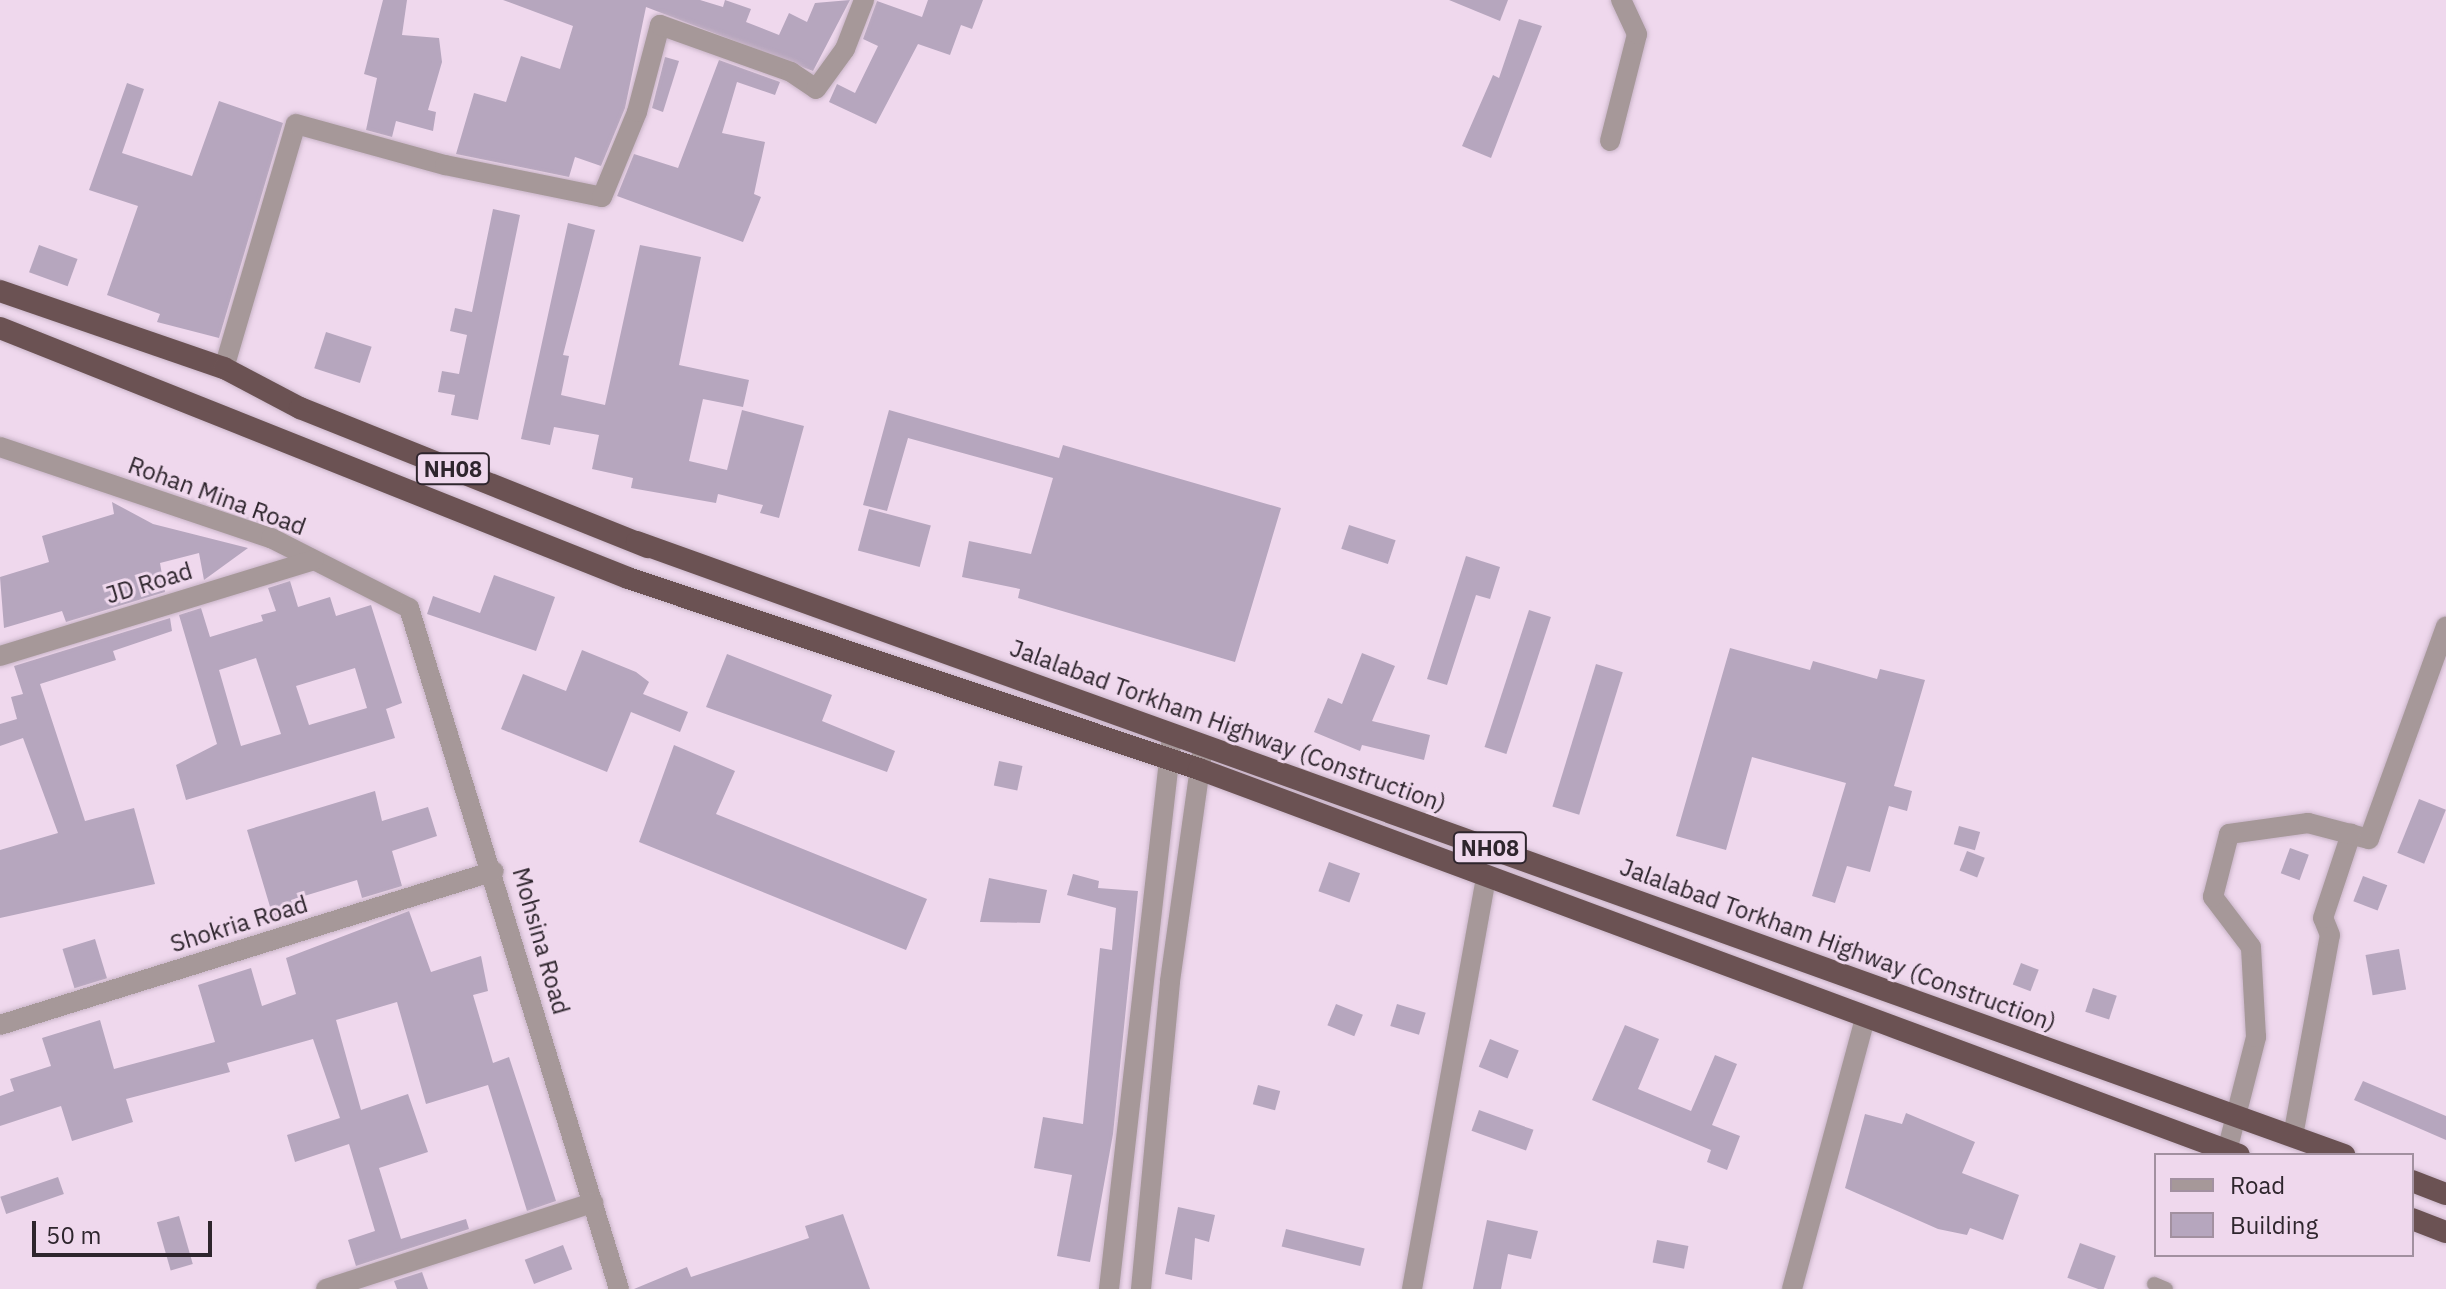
<!DOCTYPE html>
<html>
<head>
<meta charset="utf-8">
<style>
	body { margin:0 }
	#map { position:relative; width:2446px; height:1289px; overflow:hidden; background:#efd8ed; font-family:"IBM Plex Sans",sans-serif }
	div>[style] { position:absolute }
	[style*='--x'] { left:calc(var(--x)*1px); top:calc(var(--y)*1px); width:calc(var(--w)*1px); rotate:calc(var(--a)*1deg) }
	.building>* { inset:0; background:#b6a6be; transform-origin:0 0 }
	.roads { filter:drop-shadow(0 0 2px #c8b4c7) drop-shadow(0 0 2px #c8b4c7) }
	.service>* { height:14px; margin:-7px; padding:0 7px; transform-origin:7px; border-radius:7px; background:#a69899 }
	.minor>* { height:20px; margin:-10px; padding:0 10px; transform-origin:10px; border-radius:10px; background:#a69899 }
	.trunk>* { height:22px; margin:-11px; padding:0 11px; transform-origin:11px; border-radius:11px; background:#6b5253 }
	span { translate:-50% -50%; white-space:nowrap; text-align:center; line-height:1.15; -webkit-text-stroke:6px #efd8ed; paint-order:stroke }
	.shield-label span { padding:2px 6px; background:#efd8ed; border:2px solid; border-radius:6px; -webkit-text-stroke-width:0 }
	.shield-label { font-size:22px; color:#2e252d; font-weight:700 }
	.street-label { font-size:24px; color:#2e252d }
	.legend { position:absolute; left:2154px; top:1153px; width:260px; height:104px; box-sizing:border-box; background:#efd8ed; border:2px solid #a290a0; margin:0; padding:10px 14px; list-style:none; font-size:24px; color:#2e252d }
	.legend li { display:flex; align-items:center; gap:16px; height:40px }
	.legend b { width:40px; border:2px solid #a290a0 }
	.scale { position:absolute; left:32px; top:1221px; width:180px; height:36px; box-sizing:border-box; border:4px solid #2e252d; border-top:0; padding-left:10px; font-size:24px; line-height:28px; white-space:nowrap; color:#2e252d; -webkit-text-stroke:6px #efd8ed; paint-order:stroke }
</style>
</head>
<body>
<div id="map">
	<div class="building">
		<div style="clip-path:polygon(383px 0,407px 0,402px 35px,439px 38px,442px 62px,428px 110px,436px 112px,433px 131px,396px 121px,392px 137px,366px 130px,377px 78px,364px 74px)"></div>
		<div style="clip-path:polygon(503px 0,700px 0,723px 7px,725px 0,751px 9px,746px 22px,779px 35px,789px 13px,807px 22px,815px 3px,850px 0,813px 71px,646px 7px,625px 108px,601px 166px,575px 157px,569px 177px,456px 154px,474px 93px,506px 102px,521px 56px,560px 69px,573px 26px)"></div>
		<div style="clip-path:polygon(928px 0,983px 0,972px 29px,961px 25px,950px 55px,918px 44px,876px 124px,829px 102px,837px 84px,855px 93px,878px 46px,863px 39px,877px 1px,922px 17px)"></div>
		<div style="clip-path:polygon(1449px 0,1508px 0,1500px 21px)"></div>
		<div style="clip-path:polygon(1519px 19px,1542px 26px,1491px 158px,1462px 146px,1493px 75px,1499px 78px)"></div>
		<div style="clip-path:polygon(665px 57px,679px 61px,663px 112px,652px 108px)"></div>
		<div style="clip-path:polygon(719px 60px,780px 82px,775px 95px,737px 82px,722px 133px,765px 142px,754px 194px,761px 197px,743px 242px,617px 196px,634px 154px,678px 168px)"></div>
		<div style="clip-path:polygon(127px 83px,144px 89px,122px 153px,192px 176px,219px 101px,283px 123px,219px 338px,157px 322px,160px 314px,107px 295px,138px 206px,89px 190px)"></div>
		<div style="clip-path:polygon(493px 209px,520px 215px,478px 420px,451px 415px,455px 395px,438px 392px,442px 371px,459px 374px,467px 335px,450px 331px,455px 308px,472px 312px)"></div>
		<div style="clip-path:polygon(568px 223px,595px 230px,563px 355px,569px 356px,561px 395px,605px 405px,640px 245px,701px 257px,679px 365px,749px 380px,743px 407px,703px 399px,689px 461px,727px 470px,742px 410px,804px 426px,779px 518px,760px 513px,763px 505px,718px 494px,716px 503px,631px 488px,633px 478px,592px 469px,599px 435px,554px 427px,550px 445px,521px 439px)"></div>
		<div style="left:39px;top:245px;width:41px;height:29px;rotate:20deg"></div>
		<div style="left:326px;top:332px;width:48px;height:38px;rotate:18deg"></div>
		<div style="clip-path:polygon(889px 410px,1059px 458px,1063px 445px,1281px 508px,1235px 662px,1018px 598px,1020px 589px,962px 577px,969px 541px,1031px 554px,1053px 478px,908px 438px,887px 511px,863px 505px)"></div>
		<div style="clip-path:polygon(112px 502px,153px 524px,248px 548px,204px 580px,199px 553px,160px 563px,165px 592px,66px 622px,62px 611px,4px 628px,0 577px,49px 562px,42px 536px,114px 514px)"></div>
		<div style="left:869px;top:509px;width:64px;height:43px;rotate:15deg"></div>
		<div style="left:1349px;top:525px;width:49px;height:25px;rotate:18deg"></div>
		<div style="clip-path:polygon(1466px 556px,1500px 567px,1490px 599px,1476px 595px,1447px 685px,1427px 679px)"></div>
		<div style="clip-path:polygon(494px 575px,555px 597px,536px 651px,427px 614px,433px 596px,480px 613px)"></div>
		<div style="clip-path:polygon(evenodd,290px 581px,298px 607px,330px 597px,336px 616px,371px 605px,402px 703px,386px 709px,395px 738px,186px 800px,176px 765px,217px 744px,179px 615px,201px 608px,210px 637px,263px 621px,261px 615px,276px 611px,268px 588px,290px 581px,256px 658px,281px 734px,241px 746px,219px 670px,256px 658px,290px 581px,355px 668px,367px 708px,309px 725px,296px 686px,355px 668px)"></div>
		<div style="left:1529px;top:610px;width:23px;height:144px;rotate:18deg"></div>
		<div style="clip-path:polygon(170px 618px,172px 631px,113px 651px,116px 660px,40px 684px,85px 821px,134px 808px,155px 884px,0 918px,0 850px,58px 833px,23px 738px,0 746px,0 724px,17px 719px,11px 697px,23px 694px,14px 666px)"></div>
		<div style="clip-path:polygon(1730px 648px,1810px 670px,1813px 661px,1877px 679px,1880px 669px,1925px 680px,1894px 786px,1912px 791px,1907px 811px,1889px 806px,1870px 872px,1847px 866px,1835px 903px,1812px 896px,1846px 783px,1752px 757px,1726px 850px,1676px 836px)"></div>
		<div style="clip-path:polygon(582px 650px,636px 672px,649px 682px,643px 694px,688px 712px,680px 732px,631px 712px,607px 772px,501px 729px,523px 674px,566px 691px)"></div>
		<div style="clip-path:polygon(1362px 653px,1395px 666px,1372px 721px,1430px 735px,1424px 760px,1362px 745px,1360px 751px,1314px 732px,1328px 698px,1342px 704px)"></div>
		<div style="clip-path:polygon(727px 654px,832px 695px,822px 721px,895px 751px,887px 772px,706px 707px)"></div>
		<div style="left:1596px;top:664px;width:28px;height:149px;rotate:17deg"></div>
		<div style="clip-path:polygon(674px 745px,735px 771px,716px 814px,927px 899px,906px 950px,639px 842px)"></div>
		<div style="left:999px;top:761px;width:24px;height:25px;rotate:12deg"></div>
		<div style="clip-path:polygon(375px 791px,382px 821px,428px 807px,437px 836px,392px 851px,402px 886px,362px 898px,357px 880px,291px 900px,295px 914px,274px 920px,247px 830px)"></div>
		<div style="left:2419px;top:799px;width:29px;height:58px;rotate:22deg"></div>
		<div style="left:1959px;top:826px;width:22px;height:19px;rotate:16deg"></div>
		<div style="left:2290px;top:848px;width:20px;height:27px;rotate:20deg"></div>
		<div style="left:1967px;top:851px;width:19px;height:21px;rotate:21deg"></div>
		<div style="left:1329px;top:862px;width:33px;height:31px;rotate:20deg"></div>
		<div style="clip-path:polygon(1073px 874px,1099px 881px,1098px 888px,1138px 891px,1113px 1134px,1090px 1262px,1057px 1256px,1072px 1175px,1034px 1168px,1043px 1117px,1083px 1124px,1100px 948px,1112px 950px,1116px 908px,1067px 895px)"></div>
		<div style="left:2363px;top:876px;width:26px;height:27px;rotate:21deg"></div>
		<div style="clip-path:polygon(989px 878px,1047px 890px,1040px 923px,980px 922px)"></div>
		<div style="clip-path:polygon(409px 911px,431px 972px,481px 956px,488px 991px,473px 995px,493px 1063px,509px 1057px,556px 1201px,527px 1211px,488px 1085px,426px 1104px,397px 1002px,336px 1020px,361px 1110px,408px 1094px,428px 1152px,379px 1168px,401px 1239px,466px 1219px,469px 1229px,356px 1266px,348px 1240px,375px 1231px,349px 1144px,295px 1162px,287px 1135px,340px 1118px,313px 1039px,227px 1063px,230px 1072px,126px 1099px,133px 1122px,72px 1141px,61px 1106px,0 1126px,0 1096px,14px 1091px,10px 1079px,51px 1066px,42px 1038px,100px 1020px,114px 1069px,215px 1042px,198px 985px,251px 968px,262px 1006px,296px 994px,286px 958px)"></div>
		<div style="left:95px;top:939px;width:41px;height:34px;rotate:73deg"></div>
		<div style="left:2399px;top:949px;width:41px;height:34px;rotate:80deg"></div>
		<div style="left:2021px;top:963px;width:19px;height:23px;rotate:21deg"></div>
		<div style="left:2093px;top:988px;width:25px;height:25px;rotate:18deg"></div>
		<div style="left:1336px;top:1004px;width:29px;height:23px;rotate:22deg"></div>
		<div style="left:1397px;top:1004px;width:30px;height:23px;rotate:17deg"></div>
		<div style="clip-path:polygon(1625px 1025px,1659px 1039px,1638px 1089px,1691px 1111px,1715px 1055px,1737px 1064px,1712px 1125px,1740px 1136px,1727px 1170px,1707px 1162px,1711px 1150px,1592px 1100px)"></div>
		<div style="left:1490px;top:1039px;width:31px;height:30px;rotate:22deg"></div>
		<div style="clip-path:polygon(2363px 1081px,2446px 1116px,2446px 1140px,2354px 1100px)"></div>
		<div style="left:1258px;top:1085px;width:23px;height:20px;rotate:15deg"></div>
		<div style="left:1479px;top:1110px;width:58px;height:22px;rotate:20deg"></div>
		<div style="clip-path:polygon(1906px 1113px,1975px 1142px,1962px 1173px,2019px 1195px,2003px 1240px,1970px 1228px,1967px 1235px,1938px 1229px,1845px 1188px,1865px 1114px,1902px 1124px)"></div>
		<div style="left:58px;top:1177px;width:18px;height:61px;rotate:71deg"></div>
		<div style="clip-path:polygon(1178px 1207px,1215px 1215px,1209px 1242px,1195px 1238px,1192px 1280px,1165px 1274px)"></div>
		<div style="clip-path:polygon(843px 1214px,870px 1289px,634px 1289px,687px 1267px,691px 1277px,809px 1238px,805px 1226px)"></div>
		<div style="left:179px;top:1216px;width:50px;height:23px;rotate:74deg"></div>
		<div style="clip-path:polygon(1487px 1220px,1538px 1231px,1531px 1259px,1508px 1254px,1501px 1289px,1473px 1289px)"></div>
		<div style="left:1286px;top:1229px;width:81px;height:18px;rotate:14deg"></div>
		<div style="left:1657px;top:1240px;width:32px;height:23px;rotate:11deg"></div>
		<div style="left:2080px;top:1243px;width:38px;height:37px;rotate:20deg"></div>
		<div style="left:563px;top:1245px;width:26px;height:41px;rotate:69deg"></div>
		<div style="clip-path:polygon(422px 1272px,428px 1289px,397px 1289px,394px 1281px)"></div>
	</div>
	<div class="roads">
		<div class="service">
			<div style="--x:2154;--y:1284;--w:13;--a:23"></div>
		</div>
		<div class="minor">
			<div style="--x:1610;--y:141;--w:110;--a:-75.8"></div>
			<div style="--x:1637;--y:34;--w:38;--a:-115"></div>
			<div style="--x:224;--y:368;--w:254;--a:-73.6"></div>
			<div style="--x:296;--y:124;--w:155;--a:15.4"></div>
			<div style="--x:445;--y:165;--w:160;--a:11.5"></div>
			<div style="--x:602;--y:197;--w:92;--a:-67.6"></div>
			<div style="--x:637;--y:112;--w:90;--a:-75.2"></div>
			<div style="--x:660;--y:25;--w:139;--a:19.7"></div>
			<div style="--x:791;--y:72;--w:30;--a:34"></div>
			<div style="--x:816;--y:89;--w:49;--a:-54.1"></div>
			<div style="--x:845;--y:49;--w:53;--a:-68.8"></div>
			<div style="--x:0;--y:447;--w:286;--a:18.6"></div>
			<div style="--x:271;--y:538;--w:155;--a:26.9"></div>
			<div style="--x:409;--y:608;--w:713;--a:72.86"></div>
			<div style="--x:0;--y:656;--w:328;--a:-17"></div>
			<div style="--x:0;--y:1025;--w:517;--a:-17.31"></div>
			<div style="--x:2293;--y:1136;--w:204;--a:-79.6"></div>
			<div style="--x:2330;--y:935;--w:18;--a:-112"></div>
			<div style="--x:2323;--y:918;--w:89;--a:-71.6"></div>
			<div style="--x:2227;--y:1151;--w:118;--a:-75.7"></div>
			<div style="--x:2256;--y:1037;--w:90;--a:-93.2"></div>
			<div style="--x:2251;--y:947;--w:63;--a:-127.2"></div>
			<div style="--x:2213;--y:897;--w:65;--a:-75.7"></div>
			<div style="--x:2229;--y:834;--w:80;--a:-7.9"></div>
			<div style="--x:2308;--y:823;--w:63;--a:14.7"></div>
			<div style="--x:2369;--y:839;--w:226;--a:-70.1"></div>
			<div style="--x:326;--y:1289;--w:281;--a:-17.9"></div>
			<div style="--x:1109;--y:1289;--w:559;--a:-83.52"></div>
			<div style="--x:1141;--y:1289;--w:309;--a:-84.6"></div>
			<div style="--x:1170;--y:981;--w:238;--a:-82"></div>
			<div style="--x:1412;--y:1289;--w:417;--a:-79.8"></div>
			<div style="--x:1792;--y:1289;--w:281;--a:-74.9"></div>
		</div>
		<div class="trunk">
			<div style="--x:0;--y:291;--w:237;--a:19"></div>
			<div style="--x:224;--y:368;--w:86;--a:27.8"></div>
			<div style="--x:300;--y:408;--w:375;--a:21.8"></div>
			<div style="--x:0;--y:328;--w:676;--a:21.71"></div>
			<div style="--x:628;--y:578;--w:602;--a:18.5"></div>
			<div style="--x:1199;--y:769;--w:1109;--a:20.36"></div>
			<div style="--x:637;--y:542;--w:1814;--a:19.75"></div>
			<div style="--x:2412;--y:1181;--w:36;--a:21"></div>
			<div style="--x:2412;--y:1219;--w:36;--a:21"></div>
		</div>
	</div>
	<div class="shield-label">
		<span style="left:453px;top:469px">NH08</span>
		<span style="left:1490px;top:848px">NH08</span>
	</div>
	<div class="street-label">
		<span style="left:217px;top:496px;rotate:20deg">Rohan Mina Road</span>
		<span style="left:149px;top:583px;rotate:-17deg">JD Road</span>
		<span style="left:1228px;top:726px;rotate:20deg">Jalalabad Torkham Highway (Construction)</span>
		<span style="left:239px;top:924px;rotate:-17deg">Shokria Road</span>
		<span style="left:541px;top:941px;rotate:74deg">Mohsina Road</span>
		<span style="left:1838px;top:945px;rotate:20deg">Jalalabad Torkham Highway (Construction)</span>
	</div>
	<ul class="legend">
	<li><b style="height:10px;background:#a69899"></b>Road</li>
	<li><b style="height:22px;background:#b6a6be"></b>Building</li>
	</ul>
	<div class="scale">50 m</div>
</div>
</body>
</html>
